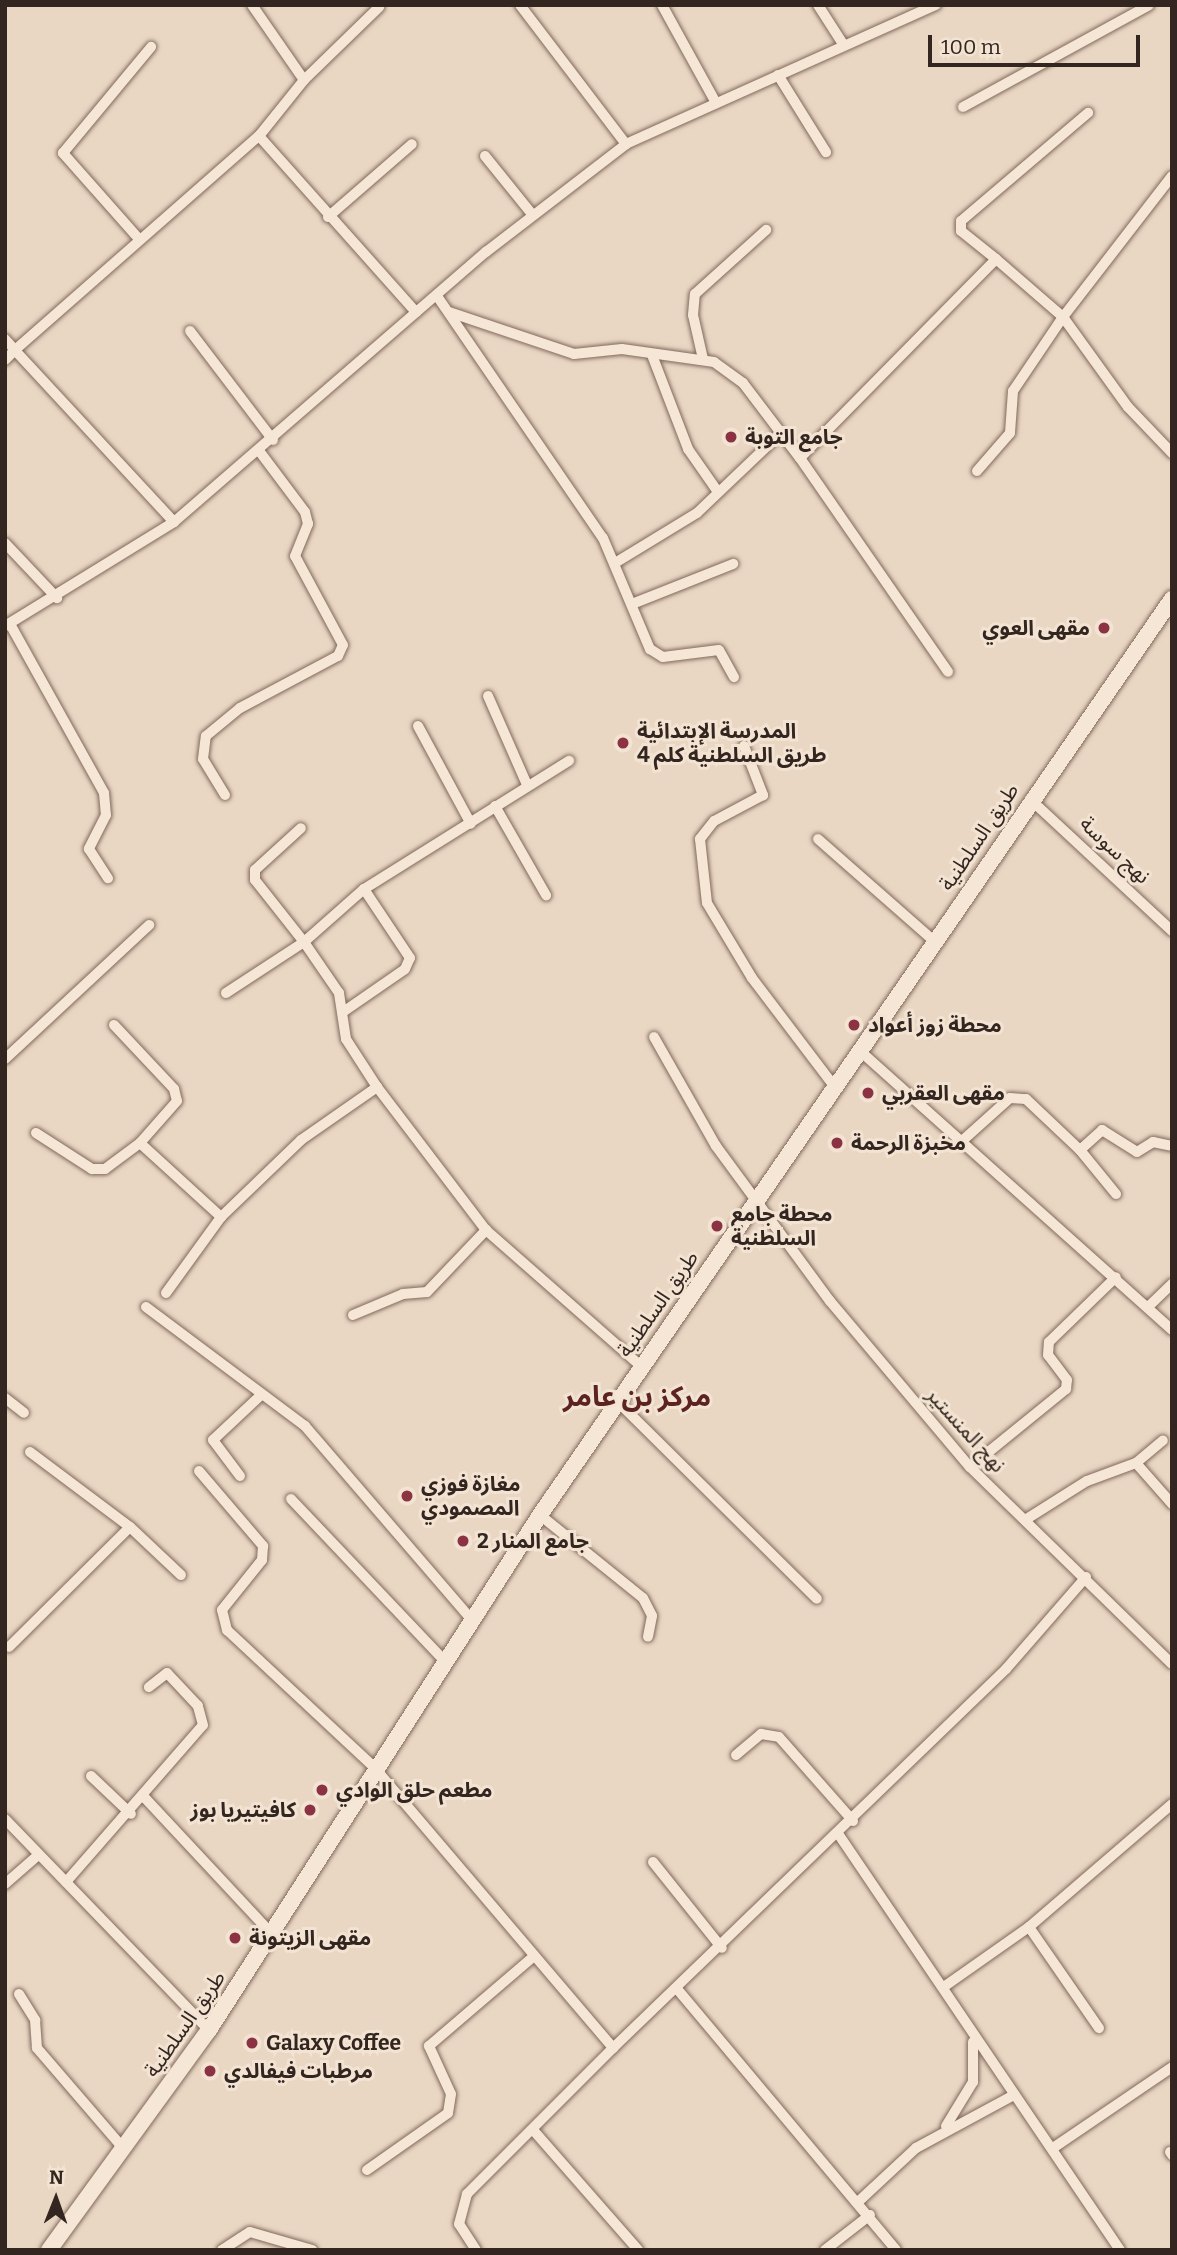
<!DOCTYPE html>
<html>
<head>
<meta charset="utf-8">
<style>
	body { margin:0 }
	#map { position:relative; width:1177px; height:2255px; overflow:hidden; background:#e9d7c3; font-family:Bitter,"Noto Sans Arabic",serif }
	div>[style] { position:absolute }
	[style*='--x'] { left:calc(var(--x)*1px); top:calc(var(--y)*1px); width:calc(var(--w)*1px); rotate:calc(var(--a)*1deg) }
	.roads { filter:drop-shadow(0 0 2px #82695c) drop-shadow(0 0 2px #82695c) }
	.street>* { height:10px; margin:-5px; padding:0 5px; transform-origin:5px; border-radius:5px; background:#f5e6d6 }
	.secondary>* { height:16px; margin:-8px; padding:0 8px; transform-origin:8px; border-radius:8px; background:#f5e6d6 }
	.dots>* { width:19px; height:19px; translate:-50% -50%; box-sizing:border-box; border:4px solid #f2e3d2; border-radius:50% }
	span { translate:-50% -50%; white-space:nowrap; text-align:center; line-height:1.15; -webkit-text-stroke:6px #f2e3d2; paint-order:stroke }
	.poi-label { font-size:21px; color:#33251f; font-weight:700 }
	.left { translate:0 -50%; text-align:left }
	.right { translate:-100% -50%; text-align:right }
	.street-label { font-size:21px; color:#33251f }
	.district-label { font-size:28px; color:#5c2322; font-weight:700 }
	.frame { position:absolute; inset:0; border:7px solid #33251f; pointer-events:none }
	.north { position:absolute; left:21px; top:2164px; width:70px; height:70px; -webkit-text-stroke:5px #f2e3d2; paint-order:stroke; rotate:1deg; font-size:19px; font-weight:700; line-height:28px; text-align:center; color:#33251f }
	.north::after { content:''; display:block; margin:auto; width:24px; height:32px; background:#33251f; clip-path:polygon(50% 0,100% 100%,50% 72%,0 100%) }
	.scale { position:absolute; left:928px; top:35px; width:212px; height:32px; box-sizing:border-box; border:4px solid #33251f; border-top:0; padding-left:9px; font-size:21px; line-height:24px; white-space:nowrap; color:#33251f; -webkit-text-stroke:5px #f2e3d2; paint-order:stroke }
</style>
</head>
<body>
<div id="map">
	<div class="roads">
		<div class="street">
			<div style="--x:252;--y:5;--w:91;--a:55.3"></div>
			<div style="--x:520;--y:5;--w:175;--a:52.7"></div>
			<div style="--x:662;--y:5;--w:112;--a:61.1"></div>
			<div style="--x:818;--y:5;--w:46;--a:57.3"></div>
			<div style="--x:778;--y:75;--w:91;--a:58.1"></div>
			<div style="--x:963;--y:107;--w:212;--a:-28.7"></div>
			<div style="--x:259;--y:136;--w:236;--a:48.3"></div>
			<div style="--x:485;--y:156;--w:75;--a:51"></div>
			<div style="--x:328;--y:217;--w:111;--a:-41"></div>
			<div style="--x:139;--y:239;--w:115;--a:-131.5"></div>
			<div style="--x:63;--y:153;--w:138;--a:-50.3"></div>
			<div style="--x:996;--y:259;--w:45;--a:-141.3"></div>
			<div style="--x:961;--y:231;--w:10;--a:-90"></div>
			<div style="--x:961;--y:221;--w:167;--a:-40.4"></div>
			<div style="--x:437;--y:296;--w:293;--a:55.6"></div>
			<div style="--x:603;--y:538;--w:121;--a:67.1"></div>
			<div style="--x:650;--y:649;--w:15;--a:32"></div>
			<div style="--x:663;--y:657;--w:56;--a:-7.1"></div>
			<div style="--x:719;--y:650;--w:31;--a:61"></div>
			<div style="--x:449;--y:312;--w:132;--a:18.6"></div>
			<div style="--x:574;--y:354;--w:48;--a:-5.9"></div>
			<div style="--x:622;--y:349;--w:93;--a:8"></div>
			<div style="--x:714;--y:362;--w:36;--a:36"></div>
			<div style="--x:743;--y:383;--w:94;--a:52.8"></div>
			<div style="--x:800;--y:458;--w:279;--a:-45.4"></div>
			<div style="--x:996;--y:259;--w:89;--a:40.9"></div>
			<div style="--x:1063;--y:317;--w:178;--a:-52.3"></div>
			<div style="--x:1063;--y:317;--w:111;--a:54.2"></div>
			<div style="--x:1128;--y:407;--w:64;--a:46.3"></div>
			<div style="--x:190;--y:331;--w:137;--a:52.7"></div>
			<div style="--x:5;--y:339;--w:15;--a:48"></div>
			<div style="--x:15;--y:350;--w:14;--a:135"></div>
			<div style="--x:652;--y:355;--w:101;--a:69"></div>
			<div style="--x:688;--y:449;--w:52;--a:55.1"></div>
			<div style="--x:703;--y:359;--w:45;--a:-102.8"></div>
			<div style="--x:693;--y:315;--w:21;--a:-85"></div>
			<div style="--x:695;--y:294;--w:96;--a:-42"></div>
			<div style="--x:800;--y:458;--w:260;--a:55.3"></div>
			<div style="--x:977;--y:471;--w:50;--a:-49"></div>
			<div style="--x:1010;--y:433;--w:42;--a:-85.9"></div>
			<div style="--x:1013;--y:391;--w:89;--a:-56"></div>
			<div style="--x:174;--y:522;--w:234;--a:-132.8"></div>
			<div style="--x:15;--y:350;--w:325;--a:-41.3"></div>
			<div style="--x:259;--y:136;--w:72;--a:-51.2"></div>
			<div style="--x:304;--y:80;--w:105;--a:-44.2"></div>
			<div style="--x:5;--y:543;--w:76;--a:46.6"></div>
			<div style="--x:615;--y:563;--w:96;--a:-31.4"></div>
			<div style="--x:697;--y:513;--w:115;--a:-43.6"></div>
			<div style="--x:632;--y:604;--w:109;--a:-21.6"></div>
			<div style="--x:10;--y:624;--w:193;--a:60.9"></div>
			<div style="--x:104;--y:793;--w:22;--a:85"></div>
			<div style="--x:106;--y:815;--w:38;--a:117"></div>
			<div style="--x:89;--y:849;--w:35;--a:57"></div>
			<div style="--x:5;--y:626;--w:198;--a:-31.6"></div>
			<div style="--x:174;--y:522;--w:413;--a:-40.9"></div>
			<div style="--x:486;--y:252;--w:177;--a:-37.6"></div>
			<div style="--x:626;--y:144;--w:340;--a:-24.2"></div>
			<div style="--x:488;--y:696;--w:97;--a:66.3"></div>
			<div style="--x:418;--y:726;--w:111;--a:61.6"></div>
			<div style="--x:744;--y:746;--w:53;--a:68.8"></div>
			<div style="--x:763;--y:795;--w:55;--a:152"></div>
			<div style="--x:714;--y:821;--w:23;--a:128"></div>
			<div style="--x:700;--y:839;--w:64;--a:83.8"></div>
			<div style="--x:707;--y:903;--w:87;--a:59"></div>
			<div style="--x:752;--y:978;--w:136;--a:52.8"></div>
			<div style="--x:225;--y:795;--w:42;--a:-121.4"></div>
			<div style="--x:203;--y:759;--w:23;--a:-83"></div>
			<div style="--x:206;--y:736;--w:44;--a:-39.5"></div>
			<div style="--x:240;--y:708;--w:111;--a:-28"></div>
			<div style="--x:338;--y:656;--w:12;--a:-66"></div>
			<div style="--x:343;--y:645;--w:101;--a:-118.3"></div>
			<div style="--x:295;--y:556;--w:35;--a:-68"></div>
			<div style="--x:308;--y:524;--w:12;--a:-104"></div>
			<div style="--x:305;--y:512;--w:75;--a:-126.9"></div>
			<div style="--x:1030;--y:799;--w:194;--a:42.9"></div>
			<div style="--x:495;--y:806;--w:103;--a:60.2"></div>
			<div style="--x:818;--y:839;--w:154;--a:41.3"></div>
			<div style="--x:226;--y:993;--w:93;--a:-33.2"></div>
			<div style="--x:304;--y:942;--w:79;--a:-128.3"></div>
			<div style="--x:255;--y:880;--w:10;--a:-90"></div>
			<div style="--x:255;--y:870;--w:62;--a:-42.4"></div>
			<div style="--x:343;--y:1012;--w:75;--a:-34.7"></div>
			<div style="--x:405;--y:969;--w:12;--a:-66"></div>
			<div style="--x:410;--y:958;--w:83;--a:-123.7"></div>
			<div style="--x:114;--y:1025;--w:88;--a:46.8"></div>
			<div style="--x:174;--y:1089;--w:12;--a:76"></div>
			<div style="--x:177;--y:1101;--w:56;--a:131.4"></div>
			<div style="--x:654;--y:1037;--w:125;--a:60.4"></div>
			<div style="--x:716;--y:1146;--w:192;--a:53.7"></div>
			<div style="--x:830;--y:1301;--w:217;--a:49.9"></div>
			<div style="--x:970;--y:1467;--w:282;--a:44.3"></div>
			<div style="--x:859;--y:1050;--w:420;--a:41.8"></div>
			<div style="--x:5;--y:1059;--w:197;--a:-42.9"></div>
			<div style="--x:377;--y:1087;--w:57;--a:-122.9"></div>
			<div style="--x:346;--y:1039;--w:47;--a:-98.7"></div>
			<div style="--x:339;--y:993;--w:62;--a:-124.5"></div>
			<div style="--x:304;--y:942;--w:80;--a:-41.5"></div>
			<div style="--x:364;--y:889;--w:242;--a:-32"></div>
			<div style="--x:36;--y:1133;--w:67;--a:32.7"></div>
			<div style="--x:92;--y:1169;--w:13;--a:0"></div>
			<div style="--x:105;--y:1169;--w:44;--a:-36.6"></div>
			<div style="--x:140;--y:1143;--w:110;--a:42.4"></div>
			<div style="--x:221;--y:1217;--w:111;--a:-43.9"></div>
			<div style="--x:301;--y:1140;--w:93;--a:-34.9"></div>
			<div style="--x:377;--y:1087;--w:180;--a:52.7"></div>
			<div style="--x:486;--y:1230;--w:206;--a:41.3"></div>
			<div style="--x:962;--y:1141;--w:64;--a:-41.9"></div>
			<div style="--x:1010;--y:1098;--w:16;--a:4"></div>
			<div style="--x:1026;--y:1099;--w:74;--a:43.4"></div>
			<div style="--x:1080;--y:1150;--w:30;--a:-42"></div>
			<div style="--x:1102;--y:1130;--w:41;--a:32.2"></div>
			<div style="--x:1137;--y:1152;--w:19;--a:-32"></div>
			<div style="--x:1153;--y:1142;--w:19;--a:12"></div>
			<div style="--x:1080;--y:1150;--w:57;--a:50.7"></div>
			<div style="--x:166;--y:1293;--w:94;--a:-54.1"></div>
			<div style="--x:1149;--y:1306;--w:32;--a:-44"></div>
			<div style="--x:146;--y:1307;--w:199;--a:36.8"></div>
			<div style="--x:305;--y:1426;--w:253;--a:49.3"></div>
			<div style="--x:353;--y:1315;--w:54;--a:-22.8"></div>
			<div style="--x:403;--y:1294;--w:24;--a:-5"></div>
			<div style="--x:427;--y:1292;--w:86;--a:-46.4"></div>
			<div style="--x:5;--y:1398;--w:24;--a:38"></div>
			<div style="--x:617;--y:1401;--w:281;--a:44.7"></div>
			<div style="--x:30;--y:1452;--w:125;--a:36.9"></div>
			<div style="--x:130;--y:1527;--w:70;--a:43.3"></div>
			<div style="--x:1136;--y:1463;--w:55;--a:48.7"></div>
			<div style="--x:970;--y:1467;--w:124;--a:-39.1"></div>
			<div style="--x:1066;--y:1389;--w:9;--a:-84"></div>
			<div style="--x:1067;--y:1380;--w:31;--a:-127"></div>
			<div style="--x:1048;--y:1355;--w:13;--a:-86"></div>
			<div style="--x:1049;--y:1342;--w:93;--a:-44.1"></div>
			<div style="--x:199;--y:1471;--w:99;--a:49.5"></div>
			<div style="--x:263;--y:1546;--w:14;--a:94"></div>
			<div style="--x:262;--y:1560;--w:64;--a:128.7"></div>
			<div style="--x:222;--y:1610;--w:21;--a:76"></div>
			<div style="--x:227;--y:1630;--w:201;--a:43"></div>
			<div style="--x:374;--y:1767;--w:369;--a:49.6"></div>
			<div style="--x:613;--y:2048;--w:546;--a:-43.96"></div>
			<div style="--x:1006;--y:1669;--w:122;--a:-49"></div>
			<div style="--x:240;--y:1476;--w:45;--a:-126.9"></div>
			<div style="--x:213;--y:1440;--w:66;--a:-43.2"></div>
			<div style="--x:291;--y:1499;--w:221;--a:46.5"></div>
			<div style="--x:540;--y:1515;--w:132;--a:38.9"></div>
			<div style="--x:643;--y:1598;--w:20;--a:63"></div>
			<div style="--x:652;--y:1616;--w:21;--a:101"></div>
			<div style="--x:1025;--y:1520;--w:73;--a:-32.2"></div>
			<div style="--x:1087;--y:1481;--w:52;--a:-20.2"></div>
			<div style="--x:1136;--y:1463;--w:35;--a:-40"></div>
			<div style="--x:9;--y:1647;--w:170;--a:-44.8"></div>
			<div style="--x:736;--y:1755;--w:33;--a:-40"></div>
			<div style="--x:761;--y:1734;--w:18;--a:9"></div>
			<div style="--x:779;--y:1737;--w:112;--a:48.6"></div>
			<div style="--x:91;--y:1776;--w:55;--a:43.5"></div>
			<div style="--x:145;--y:1798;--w:186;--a:47"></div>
			<div style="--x:5;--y:1819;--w:293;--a:46"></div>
			<div style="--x:839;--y:1835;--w:501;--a:55.9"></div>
			<div style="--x:653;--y:1862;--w:110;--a:51.3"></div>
			<div style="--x:66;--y:1882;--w:208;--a:-48.9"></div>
			<div style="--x:203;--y:1725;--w:20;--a:-105"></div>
			<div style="--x:198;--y:1706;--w:45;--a:-133.2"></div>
			<div style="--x:167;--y:1673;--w:23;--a:142"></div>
			<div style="--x:5;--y:1884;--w:43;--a:-41.2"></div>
			<div style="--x:1029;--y:1927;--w:123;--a:55.3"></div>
			<div style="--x:945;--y:1986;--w:103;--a:-35.1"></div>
			<div style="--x:1029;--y:1927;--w:189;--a:-40.7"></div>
			<div style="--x:678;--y:1990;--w:339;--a:50"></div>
			<div style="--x:19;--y:1994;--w:31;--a:58"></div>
			<div style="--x:35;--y:2020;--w:28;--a:86"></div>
			<div style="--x:37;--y:2048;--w:132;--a:49.3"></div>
			<div style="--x:946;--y:2126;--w:52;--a:-58.5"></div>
			<div style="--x:973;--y:2082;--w:40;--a:-90"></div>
			<div style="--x:534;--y:2131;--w:158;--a:48.8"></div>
			<div style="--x:1053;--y:2148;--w:144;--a:-34.2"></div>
			<div style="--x:1170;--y:2152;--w:4;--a:56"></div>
			<div style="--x:367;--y:2170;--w:99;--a:-35.1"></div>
			<div style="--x:448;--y:2113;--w:19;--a:-81"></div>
			<div style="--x:451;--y:2094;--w:53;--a:-114.6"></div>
			<div style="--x:429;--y:2046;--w:138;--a:-40.6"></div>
			<div style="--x:859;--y:2201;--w:78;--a:-42.9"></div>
			<div style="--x:916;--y:2148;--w:109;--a:-28.4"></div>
			<div style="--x:222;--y:2250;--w:33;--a:-33"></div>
			<div style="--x:250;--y:2232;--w:65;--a:16.2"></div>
			<div style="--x:476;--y:2250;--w:31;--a:-123"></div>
			<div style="--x:459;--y:2224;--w:31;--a:-75"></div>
			<div style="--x:467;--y:2194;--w:206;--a:-45"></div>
			<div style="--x:825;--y:2250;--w:57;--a:-37.9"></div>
		</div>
		<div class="secondary">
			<div style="--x:49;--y:2250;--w:272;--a:-54"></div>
			<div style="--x:209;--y:2030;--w:612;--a:-57.27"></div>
			<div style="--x:540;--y:1515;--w:1113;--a:-55.4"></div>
		</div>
	</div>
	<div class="dots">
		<div style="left:731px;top:437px;background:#8b3243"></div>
		<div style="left:1104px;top:628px;background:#8b3243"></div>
		<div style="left:623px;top:743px;background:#8b3243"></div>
		<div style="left:854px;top:1025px;background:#8b3243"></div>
		<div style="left:868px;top:1093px;background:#8b3243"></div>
		<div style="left:837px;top:1143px;background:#8b3243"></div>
		<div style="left:717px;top:1226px;background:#8b3243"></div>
		<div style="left:407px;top:1496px;background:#8b3243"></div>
		<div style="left:463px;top:1541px;background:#8b3243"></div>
		<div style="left:322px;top:1790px;background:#8b3243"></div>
		<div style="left:310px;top:1810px;background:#8b3243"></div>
		<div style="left:235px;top:1938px;background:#8b3243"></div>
		<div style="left:252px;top:2043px;background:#8b3243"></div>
		<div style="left:210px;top:2071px;background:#8b3243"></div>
	</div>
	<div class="poi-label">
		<span class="left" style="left:745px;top:437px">جامع التوبة</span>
		<span class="right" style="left:1090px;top:628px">مقهى العوي</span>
		<span class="left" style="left:637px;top:743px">المدرسة الإبتدائية<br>طريق السلطنية كلم 4</span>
		<span class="left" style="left:868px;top:1025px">محطة زوز أعواد</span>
		<span class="left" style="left:882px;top:1093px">مقهى العقربي</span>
		<span class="left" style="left:851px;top:1143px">مخبزة الرحمة</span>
		<span class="left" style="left:731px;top:1226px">محطة جامع<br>السلطنية</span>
		<span class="left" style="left:421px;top:1496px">مغازة فوزي<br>المصمودي</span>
		<span class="left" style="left:477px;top:1541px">جامع المنار 2</span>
		<span class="left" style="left:336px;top:1790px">مطعم حلق الوادي</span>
		<span class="right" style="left:296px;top:1810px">كافيتيريا بوز</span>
		<span class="left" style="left:249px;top:1938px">مقهى الزيتونة</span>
		<span class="left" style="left:266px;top:2043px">Galaxy Coffee</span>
		<span class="left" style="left:224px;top:2071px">مرطبات فيفالدي</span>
	</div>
	<div class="street-label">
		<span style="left:979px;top:837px;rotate:-56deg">طريق السلطنية</span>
		<span style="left:1115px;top:850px;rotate:43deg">نهج سوسة</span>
		<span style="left:658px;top:1304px;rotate:-55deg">طريق السلطنية</span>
		<span style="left:966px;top:1430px;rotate:48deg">نهج المنستير</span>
		<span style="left:185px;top:2024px;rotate:-55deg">طريق السلطنية</span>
	</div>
	<div class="district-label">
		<span style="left:637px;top:1397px">مركز بن عامر</span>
	</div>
	<div class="frame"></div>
	<div class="north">N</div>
	<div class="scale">100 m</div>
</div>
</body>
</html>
